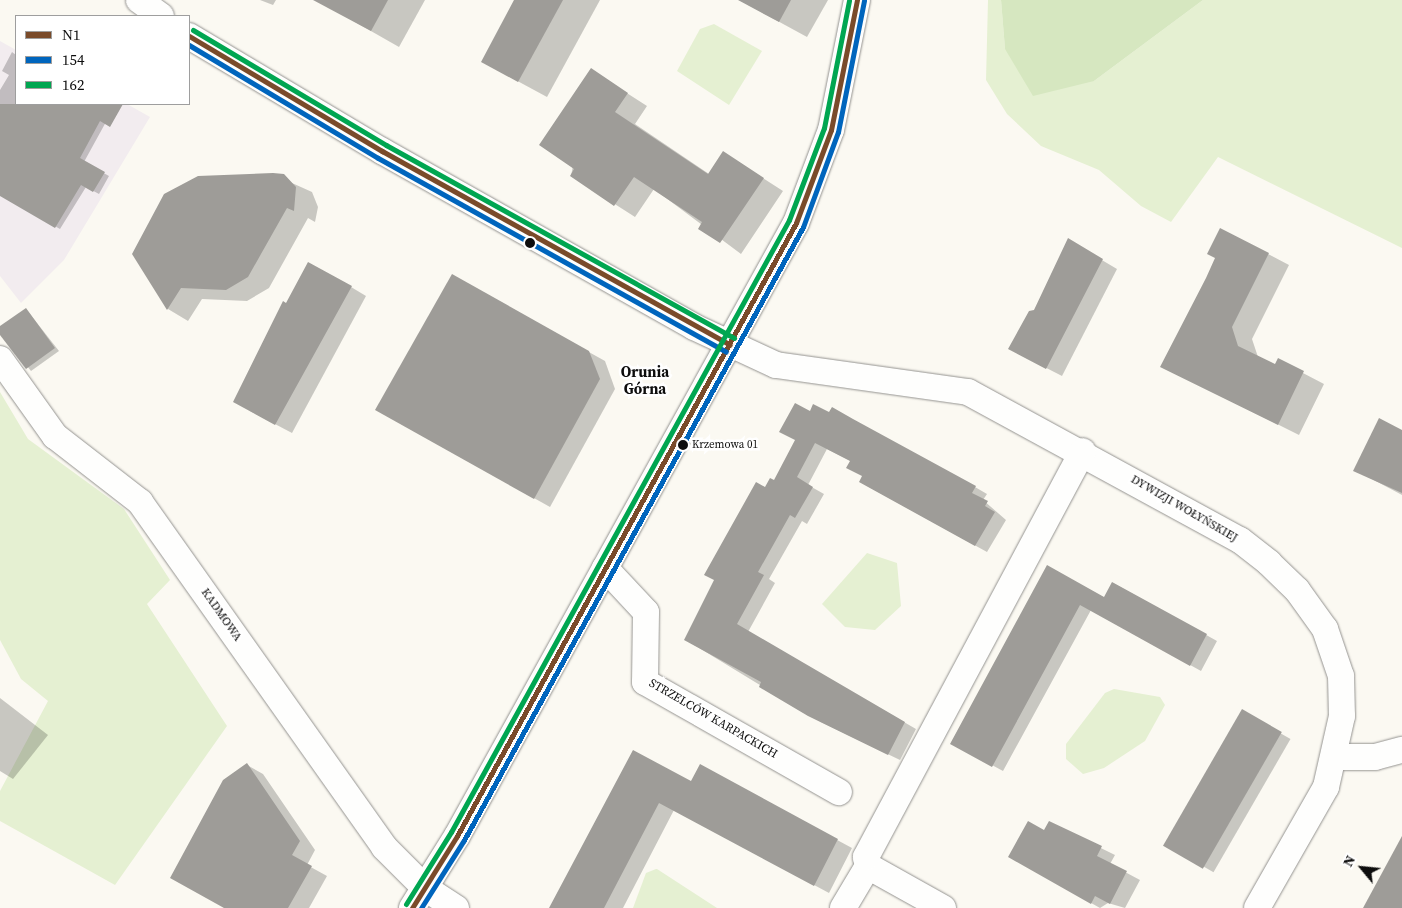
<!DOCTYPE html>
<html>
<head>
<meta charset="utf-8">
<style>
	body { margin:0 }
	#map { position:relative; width:1402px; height:908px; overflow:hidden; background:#fbf9f2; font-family:"Source Serif 4",serif }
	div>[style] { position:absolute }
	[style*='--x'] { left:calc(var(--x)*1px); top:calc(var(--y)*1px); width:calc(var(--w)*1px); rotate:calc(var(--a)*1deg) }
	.industrial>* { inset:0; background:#f2ecef }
	.green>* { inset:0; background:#e5f0d2 }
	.forest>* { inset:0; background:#d6e7c0 }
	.shadow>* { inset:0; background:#0003; transform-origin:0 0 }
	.building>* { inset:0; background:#9e9c98; transform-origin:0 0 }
	.roads { filter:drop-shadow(0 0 1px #949390) drop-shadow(0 0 1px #949390) }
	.minor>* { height:26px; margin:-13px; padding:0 13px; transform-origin:13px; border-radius:13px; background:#fefefd }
	.bus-1>* { height:5px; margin:-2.5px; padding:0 2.5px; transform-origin:2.5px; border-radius:2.5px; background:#7a4b2a }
	.bus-2>* { height:5px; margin:-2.5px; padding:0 2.5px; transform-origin:2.5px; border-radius:2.5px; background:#0065bd }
	.bus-3>* { height:5px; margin:-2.5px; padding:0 2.5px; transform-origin:2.5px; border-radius:2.5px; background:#00a651 }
	.dots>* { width:14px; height:14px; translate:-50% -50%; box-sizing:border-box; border:2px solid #fff; border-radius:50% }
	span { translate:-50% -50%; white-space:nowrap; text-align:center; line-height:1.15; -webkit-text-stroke:5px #fff; paint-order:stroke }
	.bus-label { font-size:11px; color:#0d0d0d }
	.left { translate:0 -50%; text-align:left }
	.street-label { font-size:12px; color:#0d0d0d }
	.quarter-label { font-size:15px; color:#0d0d0d; font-weight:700 }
	.legend { position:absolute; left:15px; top:15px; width:175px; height:90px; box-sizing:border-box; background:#fff; border:1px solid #9e9e9e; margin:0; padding:6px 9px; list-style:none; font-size:15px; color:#0d0d0d }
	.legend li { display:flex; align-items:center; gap:10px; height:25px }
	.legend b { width:25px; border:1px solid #9e9e9e }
	.north { position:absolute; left:1337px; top:843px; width:50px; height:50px; -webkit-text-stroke:4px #fff; paint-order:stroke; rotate:298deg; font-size:14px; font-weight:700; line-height:20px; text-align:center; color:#0d0d0d }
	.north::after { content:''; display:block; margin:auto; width:18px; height:22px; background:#0d0d0d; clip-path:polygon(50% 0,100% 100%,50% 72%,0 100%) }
</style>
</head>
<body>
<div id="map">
	<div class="industrial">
		<div style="clip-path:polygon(0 41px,16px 50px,16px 104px,127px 104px,150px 117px,64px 260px,21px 303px,0 276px)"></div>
	</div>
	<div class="green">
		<div style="clip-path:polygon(988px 0,1001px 0,1005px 49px,1094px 81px,1203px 0,1402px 0,1402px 248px,1218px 157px,1171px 222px,1141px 206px,1099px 170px,1041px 146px,1007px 114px,986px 80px)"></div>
		<div style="clip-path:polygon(714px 24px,762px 51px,729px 105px,677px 71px,700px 29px)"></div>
		<div style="clip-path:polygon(0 392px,28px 439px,124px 509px,170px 580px,147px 604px,227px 726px,115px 885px,0 821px,0 791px,48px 701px,21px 679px,0 640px)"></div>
		<div style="clip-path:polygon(867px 553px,897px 563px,901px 606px,875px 630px,845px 627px,822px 604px)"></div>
		<div style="clip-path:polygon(1114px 689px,1160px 697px,1165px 705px,1145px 741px,1104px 768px,1083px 774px,1066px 759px,1066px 744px,1105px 693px)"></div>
		<div style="clip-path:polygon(656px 869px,657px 869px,717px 908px,633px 908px,646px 873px)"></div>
	</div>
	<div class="forest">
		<div style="clip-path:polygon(1001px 0,1203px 0,1094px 81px,1033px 96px,1005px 49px)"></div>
	</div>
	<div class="shadow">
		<div style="clip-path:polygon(260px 0,276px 0,273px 5px)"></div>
		<div style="clip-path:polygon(340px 0,425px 0,399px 47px,334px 10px)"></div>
		<div style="clip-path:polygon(516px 0,600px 0,547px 97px,510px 77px)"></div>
		<div style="clip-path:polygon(739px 0,828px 0,807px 37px)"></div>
		<div style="clip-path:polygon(12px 52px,16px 55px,16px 104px,100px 104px,112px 111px,84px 162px,109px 176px,99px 194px,86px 187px,60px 229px,0 195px,0 90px,9px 75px,2px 71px)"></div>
		<div style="clip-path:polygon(591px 70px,647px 106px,635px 124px,709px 174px,724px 153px,783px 191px,741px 254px,654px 189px,635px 217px,571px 176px)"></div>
		<div style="clip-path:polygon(272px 174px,312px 192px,318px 207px,315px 222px,308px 218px,269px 288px,247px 301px,202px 299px,188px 321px,168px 309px,134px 254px)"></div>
		<div style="clip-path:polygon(1068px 240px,1117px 269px,1062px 376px,1025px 357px,1035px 311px)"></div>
		<div style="clip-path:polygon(1268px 254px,1289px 265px,1252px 339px,1258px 357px,1276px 366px,1278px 360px,1324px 384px,1299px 435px,1161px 366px)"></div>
		<div style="clip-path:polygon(452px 276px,605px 361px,615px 389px,550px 507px,377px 410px)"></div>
		<div style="clip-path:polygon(351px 287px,366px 296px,292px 433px,250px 411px,287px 304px)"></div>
		<div style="clip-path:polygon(26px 309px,59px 351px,31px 371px,0 333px,0 328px)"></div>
		<div style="clip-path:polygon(781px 431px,975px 487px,987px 494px,983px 500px,1006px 520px,987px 552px,860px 482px,863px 476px,851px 461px,827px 449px,808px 485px,824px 494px,807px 524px,802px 521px,769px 579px,775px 583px,748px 632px,916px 729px,900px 760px,821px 722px,686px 640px,765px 488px,775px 482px,797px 440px)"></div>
		<div style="clip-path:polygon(1402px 431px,1402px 495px,1355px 470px)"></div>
		<div style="clip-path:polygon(1048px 567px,1105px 598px,1113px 583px,1217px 641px,1201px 671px,1091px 610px,1003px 771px,951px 743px)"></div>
		<div style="clip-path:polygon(0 698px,48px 735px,13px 779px,0 771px)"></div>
		<div style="left:1242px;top:711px;width:56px;height:154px;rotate:30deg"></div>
		<div style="clip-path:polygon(633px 752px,691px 782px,700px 766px,852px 848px,829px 893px,674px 810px,623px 908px,550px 908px)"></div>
		<div style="clip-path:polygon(247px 765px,263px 774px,315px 850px,307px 865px,327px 876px,309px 908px,226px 908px)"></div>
		<div style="clip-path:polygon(1050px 823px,1115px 855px,1110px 864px,1140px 880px,1125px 908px,1108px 903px,1100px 908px,1010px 857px,1045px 832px)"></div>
	</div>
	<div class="building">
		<div style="clip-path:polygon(313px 0,388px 0,371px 31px)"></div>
		<div style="clip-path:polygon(514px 0,563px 0,518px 82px,481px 62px)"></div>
		<div style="clip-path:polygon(738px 0,791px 0,779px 22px)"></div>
		<div style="clip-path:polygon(591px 68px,628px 93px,615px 112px,708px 174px,723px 151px,764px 178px,720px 243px,698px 229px,702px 222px,634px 177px,614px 206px,570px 176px,574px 169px,539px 145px)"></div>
		<div style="clip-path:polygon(0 104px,123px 104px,110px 127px,100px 121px,80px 158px,105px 172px,93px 192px,81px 185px,55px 228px,0 196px)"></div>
		<div style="clip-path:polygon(273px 173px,284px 174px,296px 187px,294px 211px,287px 208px,248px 277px,226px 290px,181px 288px,167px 310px,132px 254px,164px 194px,198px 176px)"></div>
		<div style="clip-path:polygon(1220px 228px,1269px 253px,1232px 327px,1238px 346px,1275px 364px,1278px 358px,1304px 371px,1278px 425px,1160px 367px,1206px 278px,1215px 258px,1207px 254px)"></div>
		<div style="clip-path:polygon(1068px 238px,1103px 259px,1046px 369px,1008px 349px,1029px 311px,1034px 310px)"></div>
		<div style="clip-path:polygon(308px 262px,352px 286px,275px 425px,233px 402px,283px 301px,286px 303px)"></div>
		<div style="clip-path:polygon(452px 274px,589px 351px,600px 379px,534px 499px,375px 410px)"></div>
		<div style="clip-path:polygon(26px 308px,55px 348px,26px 369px,0 335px,0 326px)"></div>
		<div style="clip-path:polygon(795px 403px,810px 411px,813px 404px,829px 412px,832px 407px,853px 419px,976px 486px,972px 493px,988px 501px,985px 506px,995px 512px,975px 546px,859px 482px,862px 476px,846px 468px,850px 461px,815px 443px,797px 477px,813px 487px,795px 518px,790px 515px,758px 572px,764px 575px,737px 624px,905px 722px,888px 755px,808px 716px,759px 687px,761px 682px,684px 640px,714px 580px,704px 575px,756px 482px,765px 487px,770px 478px,774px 480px,795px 440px,779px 432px)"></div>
		<div style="clip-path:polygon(1379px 418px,1402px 430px,1402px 493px,1353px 471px)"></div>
		<div style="clip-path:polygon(1047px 565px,1104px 597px,1112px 582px,1207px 634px,1190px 666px,1080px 605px,992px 767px,950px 744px)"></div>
		<div style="left:1242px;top:709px;width:46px;height:158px;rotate:30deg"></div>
		<div style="clip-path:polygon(633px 750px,691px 781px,700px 764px,838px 839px,814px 886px,659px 803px,604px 908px,549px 908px)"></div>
		<div style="clip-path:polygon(247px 763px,300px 841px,292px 855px,312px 866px,288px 908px,224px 908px,170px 878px,223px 780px)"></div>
		<div style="clip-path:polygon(1028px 821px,1044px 830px,1049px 821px,1102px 846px,1097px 856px,1127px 871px,1110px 904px,1095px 896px,1091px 904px,1008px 857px)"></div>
		<div style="clip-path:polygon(1402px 836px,1402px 908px,1363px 908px)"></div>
	</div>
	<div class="roads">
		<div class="minor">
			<div style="--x:139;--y:0;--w:27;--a:36"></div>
			<div style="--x:189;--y:36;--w:225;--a:30.8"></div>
			<div style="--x:382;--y:151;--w:358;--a:29.4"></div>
			<div style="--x:694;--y:327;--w:90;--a:24.9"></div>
			<div style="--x:776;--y:365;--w:194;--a:8"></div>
			<div style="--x:968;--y:392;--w:310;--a:28.6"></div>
			<div style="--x:1240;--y:540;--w:37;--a:38"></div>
			<div style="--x:1269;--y:563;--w:39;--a:44"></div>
			<div style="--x:1297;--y:590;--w:48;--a:54.3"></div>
			<div style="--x:1325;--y:629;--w:50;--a:71.2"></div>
			<div style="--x:1341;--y:676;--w:40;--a:88.6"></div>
			<div style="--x:1342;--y:716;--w:73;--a:102.7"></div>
			<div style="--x:1326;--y:787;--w:139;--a:119.7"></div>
			<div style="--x:0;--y:359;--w:95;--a:54.5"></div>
			<div style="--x:55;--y:436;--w:108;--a:37.8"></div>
			<div style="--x:140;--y:502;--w:423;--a:54.7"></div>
			<div style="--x:384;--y:847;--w:58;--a:45"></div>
			<div style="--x:425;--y:888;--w:37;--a:33"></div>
			<div style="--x:605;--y:568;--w:60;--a:47"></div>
			<div style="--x:646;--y:612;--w:70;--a:90.8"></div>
			<div style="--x:645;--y:682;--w:223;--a:29.6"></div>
			<div style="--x:1336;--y:757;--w:39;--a:0"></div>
			<div style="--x:1375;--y:757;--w:28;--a:-15"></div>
			<div style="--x:412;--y:908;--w:85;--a:-58"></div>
			<div style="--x:457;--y:836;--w:700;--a:-61.06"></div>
			<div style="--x:796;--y:223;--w:99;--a:-69.4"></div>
			<div style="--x:831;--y:130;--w:133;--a:-78.7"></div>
			<div style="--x:843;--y:908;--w:49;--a:-59.2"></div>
			<div style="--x:943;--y:908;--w:86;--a:-150.8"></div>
			<div style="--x:868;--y:866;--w:9;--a:-103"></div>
			<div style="--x:866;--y:857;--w:460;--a:-61.9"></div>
		</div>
	</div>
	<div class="bus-1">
		<div style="--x:189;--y:36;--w:225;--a:30.8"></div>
		<div style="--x:382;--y:151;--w:398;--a:29.1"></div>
		<div style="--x:412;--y:908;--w:85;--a:-58"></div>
		<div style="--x:457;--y:836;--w:700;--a:-61.06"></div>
		<div style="--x:796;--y:223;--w:99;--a:-69.4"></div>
		<div style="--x:831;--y:130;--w:133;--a:-78.7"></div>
	</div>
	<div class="bus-2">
		<div style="--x:189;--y:45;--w:220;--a:30.9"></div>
		<div style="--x:378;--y:158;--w:398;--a:29.1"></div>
		<div style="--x:421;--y:908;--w:80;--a:-57.7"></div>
		<div style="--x:464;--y:840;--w:700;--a:-61.06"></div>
		<div style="--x:803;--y:227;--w:101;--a:-69.8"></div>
		<div style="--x:838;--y:132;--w:134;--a:-78.8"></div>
	</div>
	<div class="bus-3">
		<div style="--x:193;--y:30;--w:225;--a:30.8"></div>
		<div style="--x:386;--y:145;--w:398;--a:29"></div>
		<div style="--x:406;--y:904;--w:85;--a:-58"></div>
		<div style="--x:451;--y:832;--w:699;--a:-61.09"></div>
		<div style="--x:789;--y:220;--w:98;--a:-69.2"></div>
		<div style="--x:824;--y:128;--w:130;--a:-78.9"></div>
	</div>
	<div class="dots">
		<div style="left:530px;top:243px;background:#0d0d0d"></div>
		<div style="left:683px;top:445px;background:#0d0d0d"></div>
	</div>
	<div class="bus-label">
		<span class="left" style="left:692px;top:445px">Krzemowa 01</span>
	</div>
	<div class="street-label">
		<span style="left:1184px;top:509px;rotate:30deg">DYWIZJI WOŁYŃSKIEJ</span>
		<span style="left:221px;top:615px;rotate:55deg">KADMOWA</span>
		<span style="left:713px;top:719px;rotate:30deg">STRZELCÓW KARPACKICH</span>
	</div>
	<div class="quarter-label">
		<span style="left:645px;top:380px">Orunia<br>Górna</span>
	</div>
	<ul class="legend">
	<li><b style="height:6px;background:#7a4b2a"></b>N1</li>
	<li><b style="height:6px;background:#0065bd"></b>154</li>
	<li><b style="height:6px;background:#00a651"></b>162</li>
	</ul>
	<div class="north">N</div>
</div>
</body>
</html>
